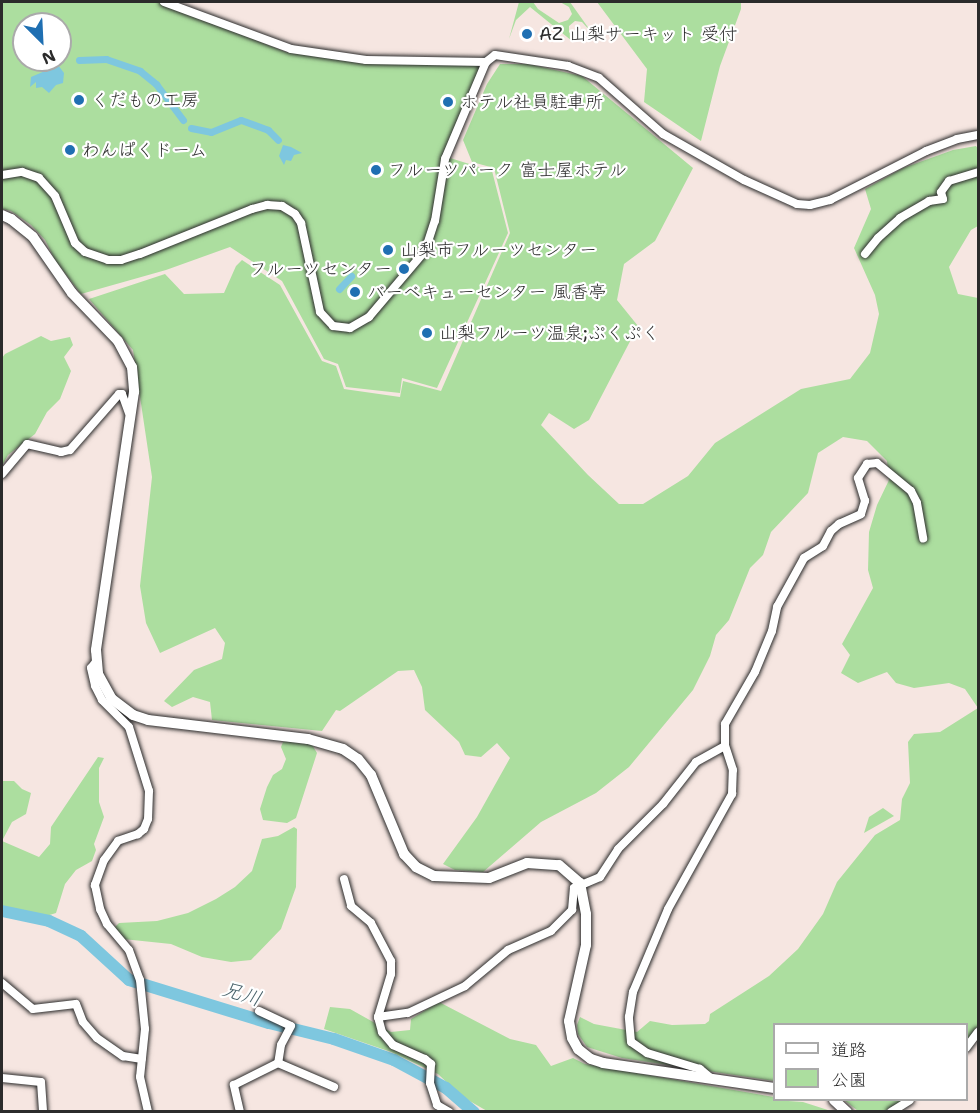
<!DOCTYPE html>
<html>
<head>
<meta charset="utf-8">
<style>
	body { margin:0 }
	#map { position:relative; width:980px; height:1113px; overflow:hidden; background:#f6e6e1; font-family:"Shantell Sans","Klee One",sans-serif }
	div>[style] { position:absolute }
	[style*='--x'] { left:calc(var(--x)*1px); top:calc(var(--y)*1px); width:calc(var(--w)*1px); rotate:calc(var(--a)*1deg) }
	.green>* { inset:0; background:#acde9f }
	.water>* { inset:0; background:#7ec7df }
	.canal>* { height:7px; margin:-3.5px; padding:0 3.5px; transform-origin:3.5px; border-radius:3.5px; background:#7ec7df }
	.river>* { height:12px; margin:-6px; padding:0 6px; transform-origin:6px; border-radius:6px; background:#7ec7df }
	.roads { filter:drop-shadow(0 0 2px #2b2b2b) drop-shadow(0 0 2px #2b2b2b) }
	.street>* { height:8px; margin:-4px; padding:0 4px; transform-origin:4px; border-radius:4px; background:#fff }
	.secondary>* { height:10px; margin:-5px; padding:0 5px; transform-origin:5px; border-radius:5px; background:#fff }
	.dots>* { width:16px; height:16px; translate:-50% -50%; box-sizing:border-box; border:3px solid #fff; border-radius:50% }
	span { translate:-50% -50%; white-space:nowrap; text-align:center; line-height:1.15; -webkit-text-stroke:4.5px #fff; paint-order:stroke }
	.poi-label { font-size:18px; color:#2b2b2b }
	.left { translate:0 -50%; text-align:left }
	.right { translate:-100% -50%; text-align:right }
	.water-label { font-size:20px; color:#48626a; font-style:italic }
	.frame { position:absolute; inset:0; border:3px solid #2b2b2b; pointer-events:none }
	.legend { position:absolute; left:773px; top:1023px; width:195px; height:78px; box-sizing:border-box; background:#fff; border:2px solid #aaa; margin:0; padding:8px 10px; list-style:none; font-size:18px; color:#2b2b2b }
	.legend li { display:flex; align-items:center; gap:12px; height:30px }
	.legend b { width:30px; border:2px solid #aaa }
	.north { position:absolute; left:12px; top:12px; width:60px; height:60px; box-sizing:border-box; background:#fff; border:2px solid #aaa; border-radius:50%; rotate:156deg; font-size:16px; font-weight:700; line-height:24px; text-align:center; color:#2b2b2b }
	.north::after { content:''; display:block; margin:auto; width:21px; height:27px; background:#1f6fb2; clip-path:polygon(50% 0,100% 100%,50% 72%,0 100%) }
</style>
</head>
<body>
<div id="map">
	<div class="green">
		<div style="clip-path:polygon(evenodd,2px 2px,157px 2px,286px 52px,338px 59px,482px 62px,451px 147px,450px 158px,492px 171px,508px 233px,437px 388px,402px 378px,400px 393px,346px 387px,338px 364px,324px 359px,282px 281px,230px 247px,166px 270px,81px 294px,55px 260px,45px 240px,31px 225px,11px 211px,2px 209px,2px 2px,24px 24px,60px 24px,60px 60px,24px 60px,24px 24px)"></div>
		<div style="clip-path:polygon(519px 2px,533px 2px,538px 9px,559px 23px,568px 20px,572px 14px,569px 7px,560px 2px,570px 2px,592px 33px,582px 22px,575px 21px,569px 26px,569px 32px,578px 41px,572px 41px,530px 7px,516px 20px,509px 39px)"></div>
		<div style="clip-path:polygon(597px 2px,741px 2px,741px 9px,720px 66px,701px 141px,644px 102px,647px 69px)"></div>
		<div style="clip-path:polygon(500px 64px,528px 64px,582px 76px,693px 168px,655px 241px,624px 264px,617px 300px,638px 326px,589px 420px,574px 429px,549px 413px,541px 425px,588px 475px,619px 504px,643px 504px,688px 476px,715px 443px,801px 389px,850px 379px,870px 353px,879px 314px,875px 295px,854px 248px,871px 209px,865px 189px,903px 168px,953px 150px,976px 146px,978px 149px,978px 226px,971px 230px,949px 267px,958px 294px,978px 298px,978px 1025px,967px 1043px,966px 1024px,774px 1024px,774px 1081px,622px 1058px,587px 1047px,578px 1034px,577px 1025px,580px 1017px,594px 1024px,637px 1032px,650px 1021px,672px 1025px,705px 1024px,709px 1021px,710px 1014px,769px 976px,798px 949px,823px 914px,837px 882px,875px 835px,900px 820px,902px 799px,910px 783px,908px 742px,914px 734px,940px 732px,978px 708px,965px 689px,949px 683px,914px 688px,896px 683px,887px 672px,858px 683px,841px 673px,850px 655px,842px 644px,873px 588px,868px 570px,869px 532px,877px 505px,889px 480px,887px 461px,867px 441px,843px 437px,818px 453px,808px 493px,771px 532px,763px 555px,750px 568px,729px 620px,716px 635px,710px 656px,693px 690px,629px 767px,596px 793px,541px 822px,483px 872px,455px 870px,443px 864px,477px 817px,510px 758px,497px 743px,481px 757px,465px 755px,459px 742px,425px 710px,422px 687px,414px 670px,398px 671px,340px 711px,336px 710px,322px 731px,212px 720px,210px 702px,193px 697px,172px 707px,164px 701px,194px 670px,222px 659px,225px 643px,215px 628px,160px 653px,146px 623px,140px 586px,152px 477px,133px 350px,89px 299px,165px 274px,184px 294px,224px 293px,236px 266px,242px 260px,280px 285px,322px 361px,336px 366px,344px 389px,400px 397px,403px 381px,441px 391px,510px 233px,494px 168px,472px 162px,463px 140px,487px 84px)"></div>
		<div style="clip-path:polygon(41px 336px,51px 341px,70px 337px,73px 345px,64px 357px,71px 371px,60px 399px,47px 412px,35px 434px,8px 455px,2px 466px,2px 358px,5px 354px)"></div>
		<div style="clip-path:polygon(293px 739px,311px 743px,317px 753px,296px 818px,287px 823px,263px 820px,260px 809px,267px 787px,273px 775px,282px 769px,286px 759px,281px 747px,283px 742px)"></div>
		<div style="clip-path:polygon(98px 757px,104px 758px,99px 768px,99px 802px,104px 817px,94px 844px,96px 850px,92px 861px,76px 870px,65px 884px,56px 913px,43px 917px,2px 909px,2px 781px,14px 781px,22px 789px,31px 793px,26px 814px,12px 822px,2px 841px,39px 857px,50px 844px,51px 827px)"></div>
		<div style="clip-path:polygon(883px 808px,894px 816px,864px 833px,869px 817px)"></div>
		<div style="clip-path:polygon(294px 827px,297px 829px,296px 887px,281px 929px,251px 960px,231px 962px,202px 957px,171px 944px,123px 939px,115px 927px,119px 923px,157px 921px,188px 913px,216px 899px,235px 887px,252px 871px,262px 839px,278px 836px)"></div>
		<div style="clip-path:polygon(439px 1002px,510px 1039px,536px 1045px,551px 1066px,573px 1058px,585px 1064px,774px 1097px,774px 1100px,803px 1102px,831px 1111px,487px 1111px,461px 1096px,438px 1074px,391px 1052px,324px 1029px,330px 1007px,350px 1009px,391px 1032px,410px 1030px,411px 1019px)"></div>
		<div style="clip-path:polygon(844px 1100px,903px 1100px,883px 1112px,858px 1111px)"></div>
	</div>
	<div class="water">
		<div style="clip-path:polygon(51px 64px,58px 65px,64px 73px,63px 83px,56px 85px,49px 93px,42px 87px,36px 88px,36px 82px,30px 87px,31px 77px,45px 71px)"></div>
		<div style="clip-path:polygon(283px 145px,291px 147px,302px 153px,294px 155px,291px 161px,286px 160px,284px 165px,279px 156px)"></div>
	</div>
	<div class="canal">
		<div style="--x:79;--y:60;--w:27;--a:-2"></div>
		<div style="--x:106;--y:59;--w:36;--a:19"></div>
		<div style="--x:140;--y:71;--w:21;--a:39"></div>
		<div style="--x:156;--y:84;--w:45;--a:53.1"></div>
		<div style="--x:191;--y:128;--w:20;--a:11"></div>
		<div style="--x:211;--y:132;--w:32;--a:-22"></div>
		<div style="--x:241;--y:120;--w:29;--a:20"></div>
		<div style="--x:268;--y:130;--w:14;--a:45"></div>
		<div style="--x:339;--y:289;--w:18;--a:-47"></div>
	</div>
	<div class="river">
		<div style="--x:2;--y:911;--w:48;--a:12"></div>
		<div style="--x:49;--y:921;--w:35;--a:25"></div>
		<div style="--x:81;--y:936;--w:65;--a:42.5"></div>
		<div style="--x:129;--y:980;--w:146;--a:17.1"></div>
		<div style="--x:269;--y:1023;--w:67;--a:13.8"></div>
		<div style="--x:334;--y:1039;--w:64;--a:19.3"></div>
		<div style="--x:394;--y:1060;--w:59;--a:28.3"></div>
		<div style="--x:446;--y:1088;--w:37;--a:41"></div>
	</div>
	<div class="roads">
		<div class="street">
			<div style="--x:164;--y:2;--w:135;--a:20.3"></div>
			<div style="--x:291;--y:49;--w:76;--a:8.3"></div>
			<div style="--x:366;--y:60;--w:120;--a:1"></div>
			<div style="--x:2;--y:175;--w:20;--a:-9"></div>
			<div style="--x:22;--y:172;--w:18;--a:19"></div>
			<div style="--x:39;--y:178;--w:24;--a:48"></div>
			<div style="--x:55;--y:196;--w:51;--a:66.9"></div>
			<div style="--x:75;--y:243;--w:13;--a:42"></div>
			<div style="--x:85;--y:252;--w:24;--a:19"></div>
			<div style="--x:108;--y:260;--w:13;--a:0"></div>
			<div style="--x:121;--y:260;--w:20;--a:-18"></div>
			<div style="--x:140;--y:254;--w:121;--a:-21.9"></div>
			<div style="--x:252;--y:209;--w:16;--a:-15"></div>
			<div style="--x:267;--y:205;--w:15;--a:4"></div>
			<div style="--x:282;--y:206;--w:15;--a:32"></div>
			<div style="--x:295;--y:214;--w:11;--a:56"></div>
			<div style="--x:301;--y:223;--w:91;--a:77.9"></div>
			<div style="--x:320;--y:312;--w:19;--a:47"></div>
			<div style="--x:333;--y:326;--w:17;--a:7"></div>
			<div style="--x:350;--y:328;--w:22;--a:-30"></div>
			<div style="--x:369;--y:317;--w:87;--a:-49.7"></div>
			<div style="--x:425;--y:251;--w:32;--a:-72"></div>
			<div style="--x:435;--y:221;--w:63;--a:-80.8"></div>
			<div style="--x:445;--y:159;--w:105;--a:-67.1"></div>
			<div style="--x:486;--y:62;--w:11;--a:-38"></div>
			<div style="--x:495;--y:55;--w:74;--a:8.6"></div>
			<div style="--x:568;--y:66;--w:33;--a:21"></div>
			<div style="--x:599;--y:78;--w:85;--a:41.2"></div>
			<div style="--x:663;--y:134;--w:93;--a:29.6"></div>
			<div style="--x:744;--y:180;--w:58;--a:24.4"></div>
			<div style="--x:797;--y:204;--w:13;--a:4"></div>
			<div style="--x:810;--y:205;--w:21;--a:-14"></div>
			<div style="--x:830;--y:200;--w:108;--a:-27"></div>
			<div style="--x:926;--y:151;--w:33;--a:-21"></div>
			<div style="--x:957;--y:139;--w:21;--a:-11"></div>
			<div style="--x:865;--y:254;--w:21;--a:-51"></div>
			<div style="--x:878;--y:238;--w:30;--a:-42"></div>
			<div style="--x:900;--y:218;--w:34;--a:-30"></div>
			<div style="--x:929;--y:201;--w:14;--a:-8"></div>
			<div style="--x:943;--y:199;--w:7;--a:-106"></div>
			<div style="--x:941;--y:192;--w:14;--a:-54"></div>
			<div style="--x:949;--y:181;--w:30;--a:-17"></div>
			<div style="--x:2;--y:474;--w:39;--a:-50"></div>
			<div style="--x:27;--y:444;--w:35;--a:13"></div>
			<div style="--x:61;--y:452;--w:9;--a:-13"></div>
			<div style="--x:70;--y:450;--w:74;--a:-48.8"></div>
			<div style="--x:119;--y:394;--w:3;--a:0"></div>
			<div style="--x:122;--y:394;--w:20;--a:70"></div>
			<div style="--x:95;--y:663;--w:6;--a:129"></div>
			<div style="--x:91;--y:668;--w:18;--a:77"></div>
			<div style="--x:95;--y:686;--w:16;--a:63"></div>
			<div style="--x:102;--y:700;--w:38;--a:45"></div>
			<div style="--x:129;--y:727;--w:67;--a:72.6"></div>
			<div style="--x:149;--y:791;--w:28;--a:92"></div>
			<div style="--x:148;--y:819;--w:11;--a:112"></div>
			<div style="--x:144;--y:829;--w:8;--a:140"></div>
			<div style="--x:138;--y:834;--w:21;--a:161"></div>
			<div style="--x:118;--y:841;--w:24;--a:126"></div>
			<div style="--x:104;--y:860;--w:27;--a:110"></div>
			<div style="--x:95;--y:885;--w:25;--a:78"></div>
			<div style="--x:100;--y:909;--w:17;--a:65"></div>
			<div style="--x:107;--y:924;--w:34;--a:50"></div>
			<div style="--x:129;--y:950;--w:32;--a:70"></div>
			<div style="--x:140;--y:980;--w:49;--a:84.2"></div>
			<div style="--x:145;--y:1029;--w:48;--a:95.9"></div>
			<div style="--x:140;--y:1077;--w:36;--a:77"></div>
			<div style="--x:344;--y:879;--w:28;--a:75"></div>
			<div style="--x:351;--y:906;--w:26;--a:40"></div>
			<div style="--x:371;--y:923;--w:43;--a:62.2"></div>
			<div style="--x:391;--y:961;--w:13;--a:90"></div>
			<div style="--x:391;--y:974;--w:45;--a:106.8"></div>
			<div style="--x:378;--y:1017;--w:16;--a:75"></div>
			<div style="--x:382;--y:1032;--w:17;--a:50"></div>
			<div style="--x:393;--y:1045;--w:35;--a:24"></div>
			<div style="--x:425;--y:1059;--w:8;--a:40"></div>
			<div style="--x:431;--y:1064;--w:19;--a:93"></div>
			<div style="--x:430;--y:1083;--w:23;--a:72"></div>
			<div style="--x:437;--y:1105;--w:14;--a:30"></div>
			<div style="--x:2;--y:983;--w:40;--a:40"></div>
			<div style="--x:33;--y:1009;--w:43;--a:-6.6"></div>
			<div style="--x:76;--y:1004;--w:19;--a:69"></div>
			<div style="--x:83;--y:1022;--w:21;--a:49"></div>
			<div style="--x:97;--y:1038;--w:32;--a:35"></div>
			<div style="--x:123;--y:1056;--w:19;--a:9"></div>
			<div style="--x:259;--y:1011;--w:35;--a:25"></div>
			<div style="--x:291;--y:1026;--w:21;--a:118"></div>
			<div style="--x:281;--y:1045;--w:18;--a:99"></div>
			<div style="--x:378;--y:1017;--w:30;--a:-8"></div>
			<div style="--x:408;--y:1013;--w:63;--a:-25.3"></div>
			<div style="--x:465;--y:986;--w:56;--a:-39.9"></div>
			<div style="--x:508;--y:950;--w:47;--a:-23.8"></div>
			<div style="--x:551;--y:931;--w:30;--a:-45"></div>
			<div style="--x:572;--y:910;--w:22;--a:-85"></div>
			<div style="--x:574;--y:888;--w:28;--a:-23"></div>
			<div style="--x:600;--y:877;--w:33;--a:-57"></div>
			<div style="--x:618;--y:849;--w:64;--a:-45"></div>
			<div style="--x:663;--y:804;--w:53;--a:-51.8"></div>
			<div style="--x:696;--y:762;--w:33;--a:-29"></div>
			<div style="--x:725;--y:746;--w:22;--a:-90"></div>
			<div style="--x:725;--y:724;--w:60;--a:-60"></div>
			<div style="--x:755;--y:672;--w:44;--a:-67.5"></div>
			<div style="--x:772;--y:631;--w:25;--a:-78"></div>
			<div style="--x:777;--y:607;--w:56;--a:-61.1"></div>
			<div style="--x:804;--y:558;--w:22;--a:-32"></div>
			<div style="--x:823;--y:546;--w:17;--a:-62"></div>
			<div style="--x:831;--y:531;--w:11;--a:-41"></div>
			<div style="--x:839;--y:524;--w:24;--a:-24"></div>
			<div style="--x:861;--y:514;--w:14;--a:-73"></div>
			<div style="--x:865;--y:501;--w:24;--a:-107"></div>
			<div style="--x:858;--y:478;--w:17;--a:-57"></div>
			<div style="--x:867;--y:464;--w:10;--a:-6"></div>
			<div style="--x:877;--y:463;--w:44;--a:39.5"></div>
			<div style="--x:911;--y:491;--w:13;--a:63"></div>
			<div style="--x:917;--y:503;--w:36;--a:80"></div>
			<div style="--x:966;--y:1048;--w:20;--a:-53"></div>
			<div style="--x:278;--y:1063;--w:61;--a:23.2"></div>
			<div style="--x:2;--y:1078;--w:39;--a:6"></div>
			<div style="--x:41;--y:1082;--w:30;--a:86"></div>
			<div style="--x:712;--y:1079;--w:16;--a:-140"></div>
			<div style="--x:700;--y:1069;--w:55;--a:-163.2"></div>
			<div style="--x:647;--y:1053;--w:19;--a:-145"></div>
			<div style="--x:631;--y:1042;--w:25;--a:-95"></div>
			<div style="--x:629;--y:1017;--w:25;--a:-81"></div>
			<div style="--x:633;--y:992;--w:90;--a:-67.1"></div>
			<div style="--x:668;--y:909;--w:132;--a:-60.9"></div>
			<div style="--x:732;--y:794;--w:24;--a:-88"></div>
			<div style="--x:733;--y:770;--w:25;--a:-108"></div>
			<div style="--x:240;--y:1112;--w:28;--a:-103"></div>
			<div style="--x:234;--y:1085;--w:49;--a:-26.6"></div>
			<div style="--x:891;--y:1112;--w:22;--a:-32"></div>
		</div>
		<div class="secondary">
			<div style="--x:2;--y:215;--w:10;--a:24"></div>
			<div style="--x:11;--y:219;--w:28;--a:39"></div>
			<div style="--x:33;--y:237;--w:68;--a:55.1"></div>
			<div style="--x:72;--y:293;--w:66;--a:46.2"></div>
			<div style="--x:118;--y:341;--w:30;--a:62"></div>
			<div style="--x:132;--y:367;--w:25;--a:85"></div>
			<div style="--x:134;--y:392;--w:261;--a:98.4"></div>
			<div style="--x:96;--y:650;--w:24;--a:85"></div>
			<div style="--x:98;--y:674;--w:29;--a:61"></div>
			<div style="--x:112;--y:699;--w:26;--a:37"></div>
			<div style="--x:133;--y:715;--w:16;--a:18"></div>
			<div style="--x:148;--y:720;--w:161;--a:6.8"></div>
			<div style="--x:308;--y:739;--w:36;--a:16"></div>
			<div style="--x:343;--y:749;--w:18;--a:34"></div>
			<div style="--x:358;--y:759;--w:21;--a:51"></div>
			<div style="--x:371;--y:775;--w:86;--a:67.3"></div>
			<div style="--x:404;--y:854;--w:18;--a:47"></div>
			<div style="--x:416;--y:867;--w:20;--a:27"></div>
			<div style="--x:434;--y:876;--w:55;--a:2.1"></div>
			<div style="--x:489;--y:878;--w:41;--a:-21.5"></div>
			<div style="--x:527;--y:863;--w:32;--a:4"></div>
			<div style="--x:559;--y:865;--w:28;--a:41"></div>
			<div style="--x:580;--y:883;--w:32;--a:79"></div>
			<div style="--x:586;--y:914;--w:31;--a:90"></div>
			<div style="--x:586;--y:945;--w:78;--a:102.6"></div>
			<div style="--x:569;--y:1021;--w:17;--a:80"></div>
			<div style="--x:572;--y:1038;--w:13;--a:61"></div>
			<div style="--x:578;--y:1049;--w:16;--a:38"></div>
			<div style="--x:591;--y:1059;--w:13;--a:18"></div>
			<div style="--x:603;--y:1063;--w:173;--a:8.3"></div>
			<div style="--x:834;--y:1100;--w:18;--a:43"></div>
		</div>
	</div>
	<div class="dots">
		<div style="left:527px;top:34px;background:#1f6fb2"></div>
		<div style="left:79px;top:100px;background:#1f6fb2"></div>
		<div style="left:448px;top:102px;background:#1f6fb2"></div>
		<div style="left:70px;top:150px;background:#1f6fb2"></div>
		<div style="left:376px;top:170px;background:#1f6fb2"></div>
		<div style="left:388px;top:250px;background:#1f6fb2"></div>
		<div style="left:404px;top:269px;background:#1f6fb2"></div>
		<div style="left:355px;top:292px;background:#1f6fb2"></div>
		<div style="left:427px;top:333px;background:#1f6fb2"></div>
	</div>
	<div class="poi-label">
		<span class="left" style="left:539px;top:34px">AZ 山梨サーキット 受付</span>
		<span class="left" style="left:91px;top:100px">くだもの工房</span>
		<span class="left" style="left:460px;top:102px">ホテル社員駐車所</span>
		<span class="left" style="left:82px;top:150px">わんぱくドーム</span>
		<span class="left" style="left:388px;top:170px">フルーツパーク 富士屋ホテル</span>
		<span class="left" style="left:400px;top:250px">山梨市フルーツセンター</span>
		<span class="right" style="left:392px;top:269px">フルーツセンター</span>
		<span class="left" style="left:367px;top:292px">バーベキューセンター 風香亭</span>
		<span class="left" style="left:439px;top:333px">山梨フルーツ温泉;ぷくぷく</span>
	</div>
	<div class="water-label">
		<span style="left:242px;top:994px;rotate:17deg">兄川</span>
	</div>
	<div class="frame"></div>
	<ul class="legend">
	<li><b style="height:8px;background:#fff"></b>道路</li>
	<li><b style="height:16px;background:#acde9f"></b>公園</li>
	</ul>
	<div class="north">N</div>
</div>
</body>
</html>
